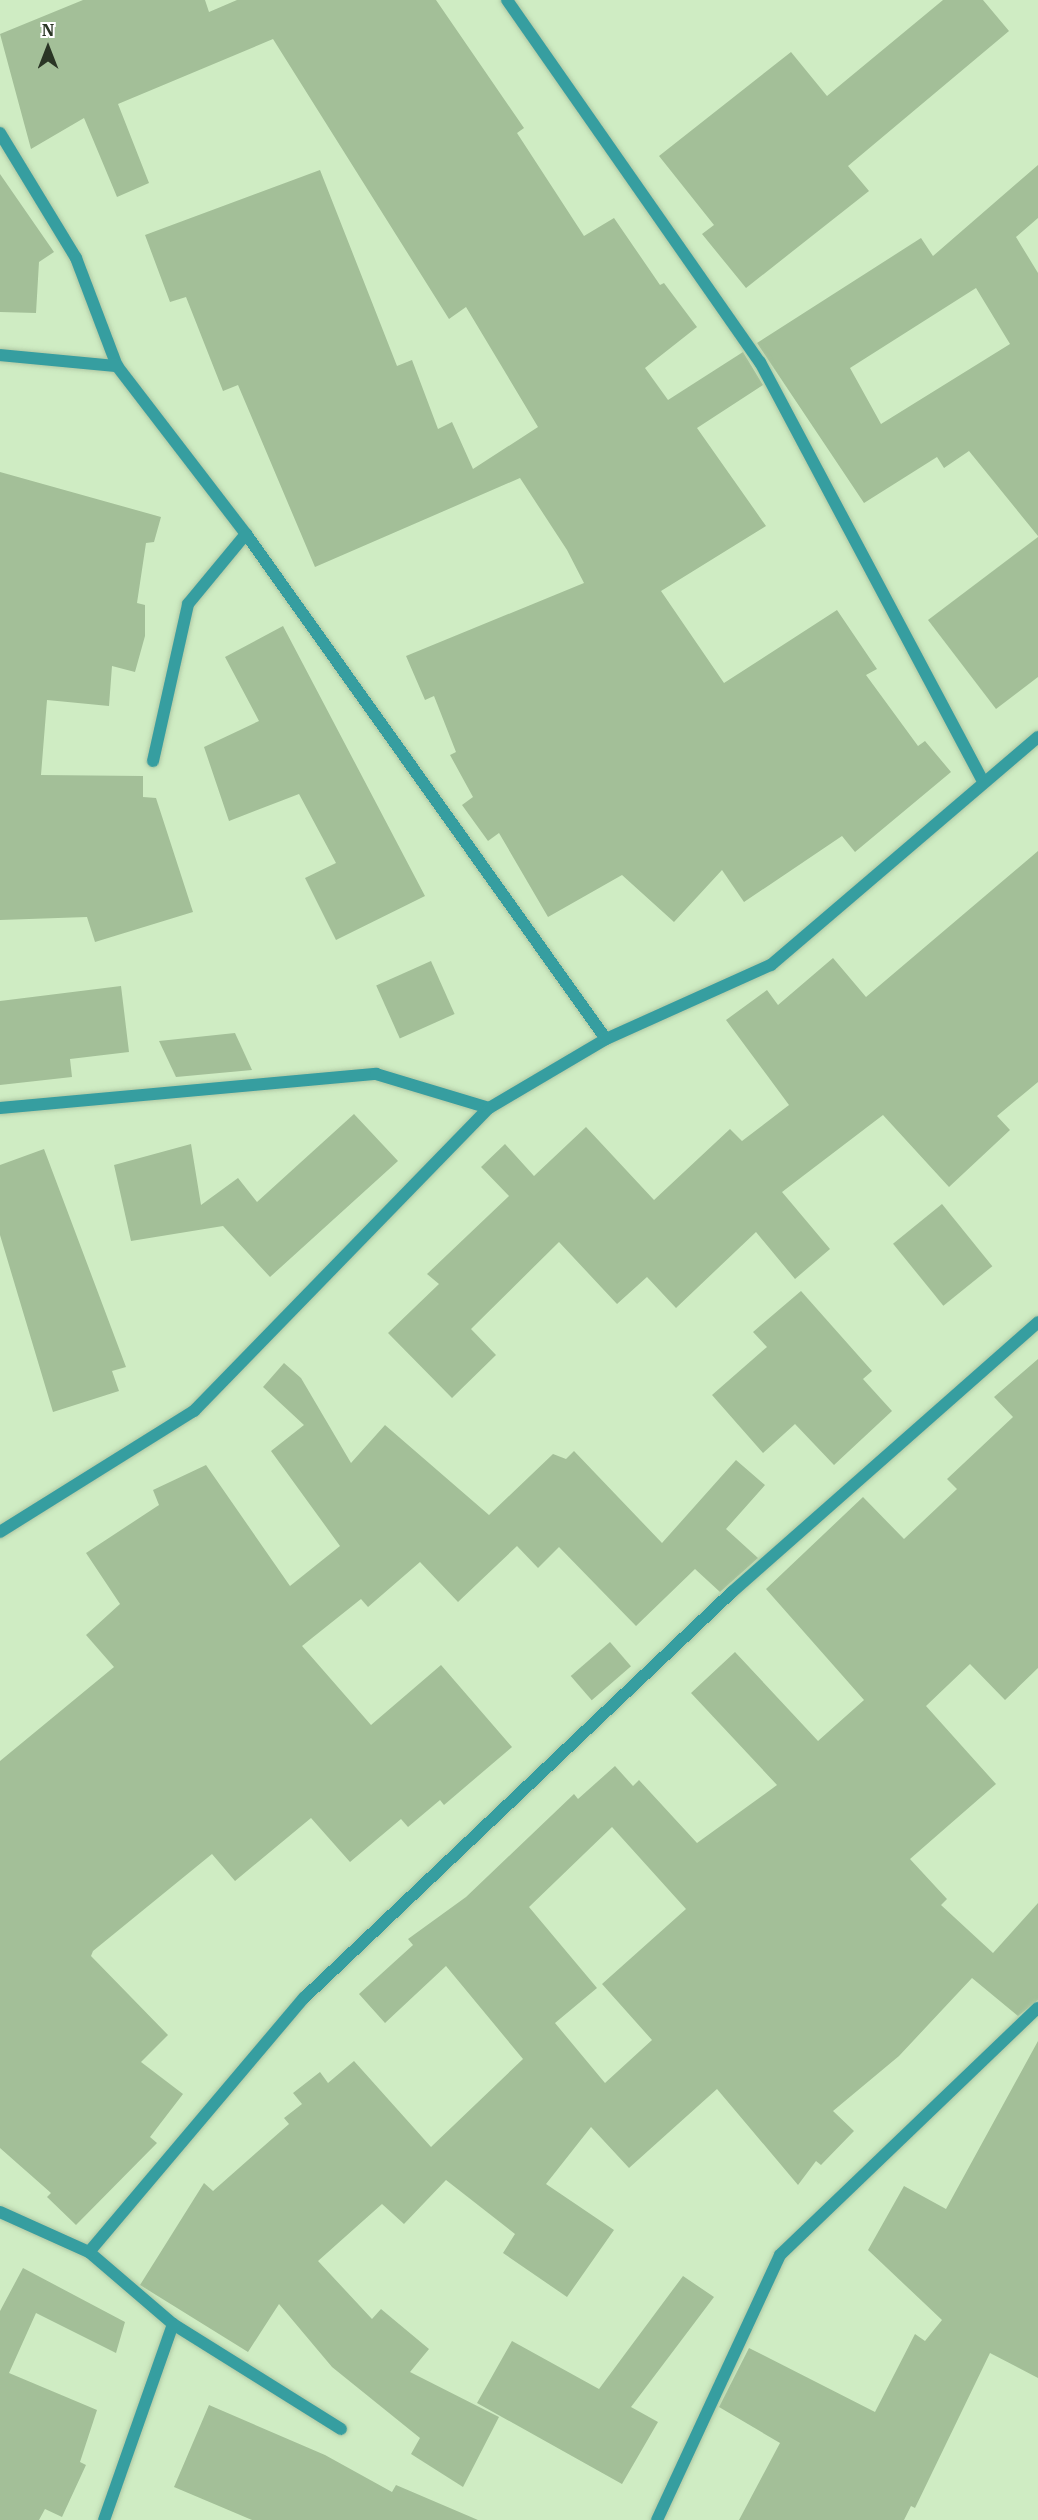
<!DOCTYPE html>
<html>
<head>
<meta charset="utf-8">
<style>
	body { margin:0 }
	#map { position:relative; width:1038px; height:2520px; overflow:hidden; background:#cfecc3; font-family:"IBM Plex Serif",serif }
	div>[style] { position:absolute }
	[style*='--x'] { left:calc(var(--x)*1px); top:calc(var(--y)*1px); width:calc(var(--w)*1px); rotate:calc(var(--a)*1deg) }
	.building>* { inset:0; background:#a3bf98; transform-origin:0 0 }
	.roads { filter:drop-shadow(0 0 2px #aec7a3) drop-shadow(0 0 2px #aec7a3) }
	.street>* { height:12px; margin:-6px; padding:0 6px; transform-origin:6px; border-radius:6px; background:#369ea0 }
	span { translate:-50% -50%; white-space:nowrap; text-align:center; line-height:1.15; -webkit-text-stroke:5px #fff; paint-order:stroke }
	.north { position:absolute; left:18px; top:18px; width:60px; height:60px; -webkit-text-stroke:4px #fff; paint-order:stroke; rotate:0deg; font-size:16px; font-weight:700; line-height:24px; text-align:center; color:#2a3525 }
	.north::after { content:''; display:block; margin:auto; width:21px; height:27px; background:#2a3525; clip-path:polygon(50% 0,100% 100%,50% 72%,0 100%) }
</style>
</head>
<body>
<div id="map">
	<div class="building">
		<div style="clip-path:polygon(83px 0,205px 0,209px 12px,237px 0,436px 0,524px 128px,517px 133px,584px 236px,614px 218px,660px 285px,664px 283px,697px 327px,645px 368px,668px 400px,743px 352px,763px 385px,697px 428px,766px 526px,661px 591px,724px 683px,837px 610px,877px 669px,866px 675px,918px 746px,925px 741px,951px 772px,855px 852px,842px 836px,744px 902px,722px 870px,674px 922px,622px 875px,548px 917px,499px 833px,488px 841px,462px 805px,473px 797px,450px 755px,456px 752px,434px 696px,425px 700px,406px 656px,584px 583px,567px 550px,520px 478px,315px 567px,238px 385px,223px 391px,186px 297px,170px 302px,145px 235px,320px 170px,397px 366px,412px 360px,438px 429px,452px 422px,473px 469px,538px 427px,466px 307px,449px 319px,273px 39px,118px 104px,149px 183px,117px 197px,84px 118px,31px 149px,0 34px)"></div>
		<div style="clip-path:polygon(943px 0,983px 0,1009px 31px,848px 166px,869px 191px,746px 288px,702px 234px,714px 225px,659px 156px,791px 52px,827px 96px)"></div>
		<div style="clip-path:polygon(evenodd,1038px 165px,1038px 218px,1016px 237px,1038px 273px,1038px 536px,969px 451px,944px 468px,937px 457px,864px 503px,757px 343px,921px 238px,933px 256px,1038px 165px,976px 288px,1010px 344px,881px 424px,850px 368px,976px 288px)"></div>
		<div style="clip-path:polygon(0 174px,54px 252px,39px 262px,36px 313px,0 312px)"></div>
		<div style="clip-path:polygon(0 472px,161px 517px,154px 542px,146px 543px,137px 603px,145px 605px,145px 636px,135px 672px,112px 666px,109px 706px,47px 700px,41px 775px,143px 776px,143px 797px,156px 798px,193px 912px,95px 942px,87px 917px,0 920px)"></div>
		<div style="clip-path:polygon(1038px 537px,1038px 677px,996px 709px,928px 620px)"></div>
		<div style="clip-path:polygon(283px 626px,425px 896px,336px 940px,305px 878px,336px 863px,299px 794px,229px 821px,204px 747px,259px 721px,225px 657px)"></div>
		<div style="clip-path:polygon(1038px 851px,1038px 1082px,997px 1116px,1010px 1130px,949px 1187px,883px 1115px,782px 1192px,830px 1249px,795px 1279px,756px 1232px,676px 1308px,647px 1277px,617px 1304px,559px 1242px,471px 1329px,496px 1355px,452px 1398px,388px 1333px,439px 1284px,427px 1274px,509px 1196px,481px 1167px,505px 1144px,534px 1176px,586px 1127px,654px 1200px,730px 1129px,742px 1141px,789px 1105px,726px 1020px,767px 990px,778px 1005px,833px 958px,866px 997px)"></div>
		<div style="left:431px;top:961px;width:58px;height:60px;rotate:66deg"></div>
		<div style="clip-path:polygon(121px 986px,129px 1052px,70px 1059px,72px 1077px,0 1085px,0 1001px)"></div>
		<div style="clip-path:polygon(235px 1033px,252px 1070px,176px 1077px,159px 1041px)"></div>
		<div style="clip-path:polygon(354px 1114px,398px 1161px,270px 1277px,223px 1226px,131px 1241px,114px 1165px,191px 1144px,201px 1205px,238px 1178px,257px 1202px)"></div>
		<div style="clip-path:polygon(44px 1149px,126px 1367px,112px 1371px,119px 1391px,53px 1412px,0 1235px,0 1165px)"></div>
		<div style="left:942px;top:1204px;width:80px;height:63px;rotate:51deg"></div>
		<div style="clip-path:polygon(801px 1291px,872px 1371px,863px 1379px,892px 1411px,834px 1465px,795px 1424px,763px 1453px,712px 1395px,767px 1347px,753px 1332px)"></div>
		<div style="clip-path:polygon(evenodd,1038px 1359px,1038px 1668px,1005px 1700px,970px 1664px,926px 1706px,996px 1784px,910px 1859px,947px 1899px,941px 1905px,993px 1953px,1038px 1903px,1038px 2000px,1018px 2016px,972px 1978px,899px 2056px,833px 2111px,854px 2131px,821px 2165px,816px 2161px,798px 2185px,717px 2089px,629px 2168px,591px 2127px,546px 2184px,614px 2230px,567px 2297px,503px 2253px,515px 2234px,446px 2180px,404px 2224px,382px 2204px,318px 2261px,372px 2319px,381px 2309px,429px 2349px,410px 2372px,499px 2417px,463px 2487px,411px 2454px,420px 2438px,332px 2367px,279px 2304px,248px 2352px,140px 2285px,204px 2183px,213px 2191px,289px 2124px,284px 2118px,302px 2104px,293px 2093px,320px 2072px,328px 2083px,354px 2061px,431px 2147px,523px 2059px,446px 1966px,385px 2023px,359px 1994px,413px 1945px,408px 1939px,466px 1897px,574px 1794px,578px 1799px,615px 1766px,633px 1786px,639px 1780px,697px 1843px,777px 1785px,691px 1693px,735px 1652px,818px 1741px,864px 1700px,766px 1589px,863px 1497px,904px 1539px,957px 1489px,947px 1479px,1013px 1417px,994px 1397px,1038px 1359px,612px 1827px,686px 1909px,602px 1984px,652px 2040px,605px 2083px,555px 2023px,597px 1988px,529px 1907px,612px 1827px)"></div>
		<div style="clip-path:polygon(284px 1363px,301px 1378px,351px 1463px,385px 1425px,489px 1515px,553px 1454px,566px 1459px,574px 1451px,662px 1543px,736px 1460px,765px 1485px,726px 1529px,758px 1558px,720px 1592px,695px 1569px,636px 1626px,559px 1547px,538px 1568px,517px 1546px,458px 1602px,420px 1562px,368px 1607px,361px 1599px,302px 1646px,371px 1725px,441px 1665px,512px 1747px,444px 1805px,440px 1800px,408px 1827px,401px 1819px,350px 1862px,311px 1818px,235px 1881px,212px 1854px,93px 1951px,91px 1956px,168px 2035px,141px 2062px,183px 2094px,150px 2137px,157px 2143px,76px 2225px,47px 2197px,51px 2193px,0 2148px,0 1761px,114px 1667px,86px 1635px,120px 1604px,86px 1553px,159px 1505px,153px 1490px,206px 1465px,290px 1586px,340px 1546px,271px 1451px,304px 1425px,263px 1387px)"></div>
		<div style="left:610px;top:1642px;width:32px;height:52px;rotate:49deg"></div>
		<div style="clip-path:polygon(1038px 2041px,1038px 2378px,990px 2353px,915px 2508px,911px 2506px,904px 2520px,739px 2520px,780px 2443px,719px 2407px,749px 2348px,875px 2412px,915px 2334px,925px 2341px,942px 2320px,868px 2250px,904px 2186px,946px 2209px)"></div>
		<div style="clip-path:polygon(23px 2268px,125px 2322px,116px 2353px,36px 2313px,9px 2373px,97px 2410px,80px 2462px,86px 2465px,62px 2517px,45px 2509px,39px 2520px,0 2520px,0 2311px)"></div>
		<div style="clip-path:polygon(683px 2276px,714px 2297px,631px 2407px,658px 2422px,622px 2484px,477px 2403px,512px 2341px,599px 2389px)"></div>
		<div style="clip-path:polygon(209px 2405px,325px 2455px,392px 2492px,396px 2485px,478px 2520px,252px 2520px,174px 2487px)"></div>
	</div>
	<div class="roads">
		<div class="street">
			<div style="--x:507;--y:0;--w:442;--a:55.1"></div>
			<div style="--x:760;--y:362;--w:473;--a:62"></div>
			<div style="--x:0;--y:133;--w:146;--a:58.7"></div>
			<div style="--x:76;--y:258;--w:116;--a:69.2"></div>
			<div style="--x:117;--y:366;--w:212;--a:52.5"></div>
			<div style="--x:246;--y:534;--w:620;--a:54.52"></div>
			<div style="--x:0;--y:355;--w:118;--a:5.4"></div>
			<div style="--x:153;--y:761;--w:161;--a:-77.4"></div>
			<div style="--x:188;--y:604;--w:91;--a:-50.4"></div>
			<div style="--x:0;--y:1108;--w:378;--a:-5.2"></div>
			<div style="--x:376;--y:1074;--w:118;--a:16.7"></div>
			<div style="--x:0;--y:1532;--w:229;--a:-32"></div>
			<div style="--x:194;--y:1411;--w:423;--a:-45.8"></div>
			<div style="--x:489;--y:1108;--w:136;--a:-30.5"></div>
			<div style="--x:606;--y:1039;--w:181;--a:-24.2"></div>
			<div style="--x:771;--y:965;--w:351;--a:-40.5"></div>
			<div style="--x:0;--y:2212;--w:98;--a:24.2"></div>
			<div style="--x:89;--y:2252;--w:111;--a:40.6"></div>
			<div style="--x:173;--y:2324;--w:198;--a:32"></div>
			<div style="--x:89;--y:2252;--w:333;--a:-49.8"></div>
			<div style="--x:304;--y:1998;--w:590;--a:-43.49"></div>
			<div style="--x:732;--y:1592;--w:408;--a:-41.4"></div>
			<div style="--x:104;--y:2520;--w:208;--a:-70.6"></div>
			<div style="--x:657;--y:2520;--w:292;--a:-65.1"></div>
			<div style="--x:780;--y:2255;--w:357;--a:-43.8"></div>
		</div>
	</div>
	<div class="north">N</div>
</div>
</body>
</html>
